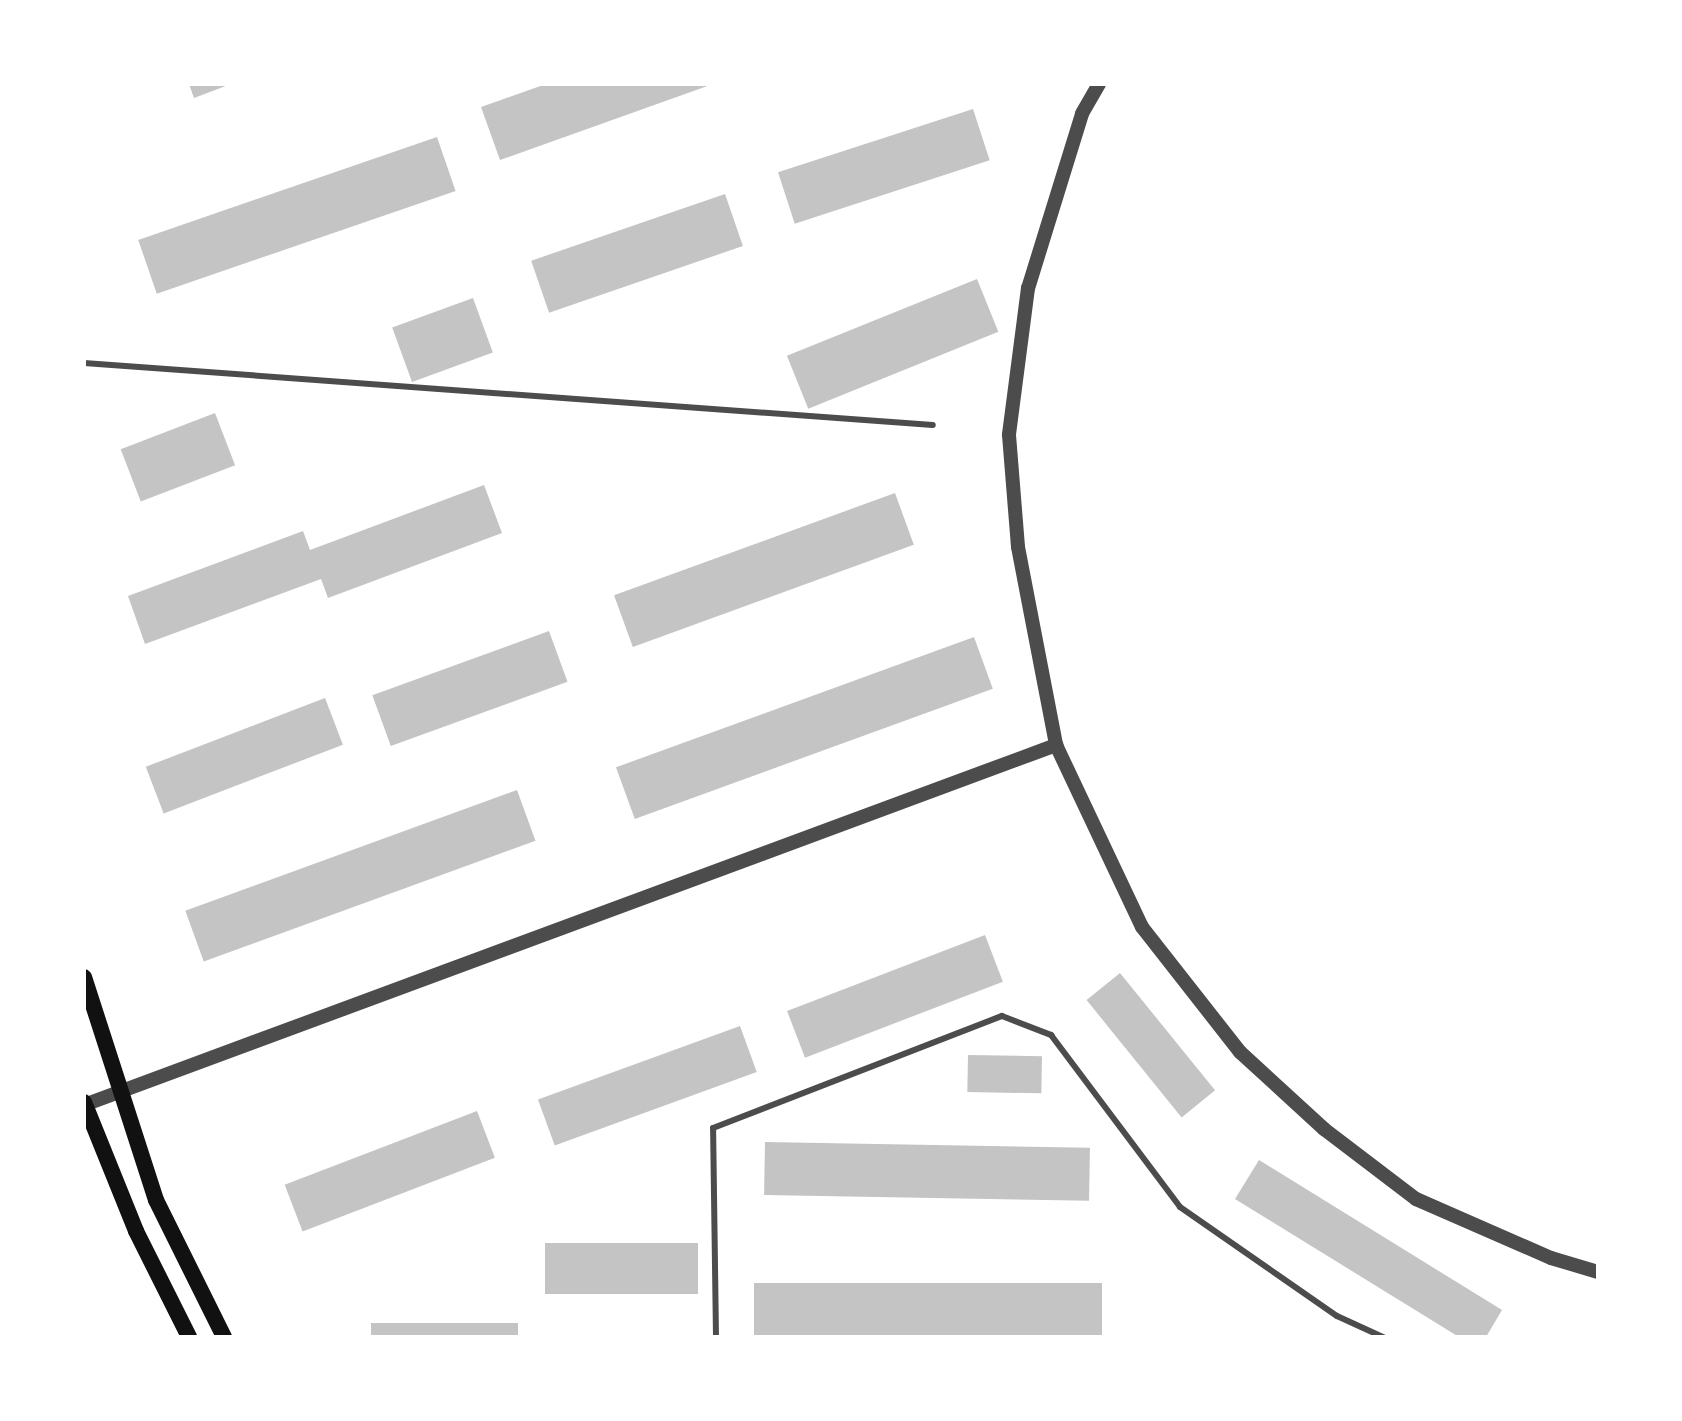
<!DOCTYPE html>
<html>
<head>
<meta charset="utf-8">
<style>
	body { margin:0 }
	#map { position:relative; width:1682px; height:1421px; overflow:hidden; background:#fff; font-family:Arial,sans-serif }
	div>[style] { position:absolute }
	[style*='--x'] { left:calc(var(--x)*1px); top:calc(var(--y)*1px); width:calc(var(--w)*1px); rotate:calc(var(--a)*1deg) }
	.building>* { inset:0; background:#c4c4c4; transform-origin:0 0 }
	.service>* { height:6px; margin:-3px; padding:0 3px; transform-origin:3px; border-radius:3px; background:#4c4c4c }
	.tertiary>* { height:14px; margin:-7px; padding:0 7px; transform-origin:7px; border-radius:7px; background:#4c4c4c }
	.secondary>* { height:16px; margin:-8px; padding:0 8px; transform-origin:8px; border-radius:8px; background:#111 }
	span { translate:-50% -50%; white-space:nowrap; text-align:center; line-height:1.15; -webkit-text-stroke:6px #fff; paint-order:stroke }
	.frame { position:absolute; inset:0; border:86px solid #fff; pointer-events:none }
</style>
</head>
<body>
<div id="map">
	<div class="building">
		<div style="clip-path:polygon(189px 84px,231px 84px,194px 98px)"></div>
		<div style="clip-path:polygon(546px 84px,713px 84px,500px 160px,481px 107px)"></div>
		<div style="left:973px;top:109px;width:54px;height:205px;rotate:72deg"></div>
		<div style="left:437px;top:137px;width:57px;height:316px;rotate:71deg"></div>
		<div style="left:725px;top:194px;width:55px;height:205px;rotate:71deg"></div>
		<div style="left:977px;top:279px;width:57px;height:205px;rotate:68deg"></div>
		<div style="left:473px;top:298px;width:58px;height:86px;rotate:70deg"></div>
		<div style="left:215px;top:413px;width:56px;height:101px;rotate:69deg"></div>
		<div style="clip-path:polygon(484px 485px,502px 533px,328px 598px,321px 579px,145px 644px,128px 596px,303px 531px,310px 550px)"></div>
		<div style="left:895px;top:493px;width:55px;height:299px;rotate:70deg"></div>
		<div style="left:549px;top:631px;width:54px;height:188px;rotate:70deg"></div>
		<div style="left:974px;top:637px;width:55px;height:381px;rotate:70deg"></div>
		<div style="left:325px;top:698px;width:50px;height:192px;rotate:69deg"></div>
		<div style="left:517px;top:790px;width:54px;height:353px;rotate:70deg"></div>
		<div style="left:985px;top:935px;width:50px;height:212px;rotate:69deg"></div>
		<div style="left:1120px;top:973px;width:151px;height:43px;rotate:51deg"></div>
		<div style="left:740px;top:1026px;width:49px;height:215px;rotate:70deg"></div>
		<div style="left:968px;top:1055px;width:74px;height:37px;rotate:1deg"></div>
		<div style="left:477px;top:1111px;width:50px;height:206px;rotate:69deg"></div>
		<div style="left:765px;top:1142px;width:325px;height:53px;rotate:1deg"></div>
		<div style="clip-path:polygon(1259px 1160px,1502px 1310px,1486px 1337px,1459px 1337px,1235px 1199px)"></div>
		<div style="left:545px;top:1243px;width:153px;height:51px"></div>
		<div style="left:1102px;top:1283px;width:54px;height:348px;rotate:90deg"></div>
		<div style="left:371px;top:1323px;width:147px;height:14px"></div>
	</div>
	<div class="service">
		<div style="--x:84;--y:363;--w:851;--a:4.18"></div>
		<div style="--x:716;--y:1337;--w:209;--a:-90.8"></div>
		<div style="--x:713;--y:1128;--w:310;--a:-21.2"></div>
		<div style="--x:1002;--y:1016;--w:53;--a:21.2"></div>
		<div style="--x:1051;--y:1035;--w:215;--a:53.1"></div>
		<div style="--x:1180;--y:1207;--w:191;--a:34.8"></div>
		<div style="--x:1337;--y:1316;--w:51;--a:24.5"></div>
	</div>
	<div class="tertiary">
		<div style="--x:1099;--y:84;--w:34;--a:120"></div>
		<div style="--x:1082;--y:114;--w:182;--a:107.2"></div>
		<div style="--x:1028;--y:288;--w:148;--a:97.4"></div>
		<div style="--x:1009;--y:435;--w:112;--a:85.4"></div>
		<div style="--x:1018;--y:547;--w:202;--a:79.1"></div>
		<div style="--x:1056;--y:745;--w:201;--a:64.7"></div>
		<div style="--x:1142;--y:927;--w:159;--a:51.9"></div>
		<div style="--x:1240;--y:1052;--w:114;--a:42.5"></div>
		<div style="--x:1324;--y:1129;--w:116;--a:37.3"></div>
		<div style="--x:1416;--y:1199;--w:147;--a:23.6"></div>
		<div style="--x:1551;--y:1258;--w:49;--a:16.6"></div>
		<div style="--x:84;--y:1105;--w:1037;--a:-20.32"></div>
	</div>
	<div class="secondary">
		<div style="--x:84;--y:977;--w:234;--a:72.1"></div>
		<div style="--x:156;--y:1200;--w:153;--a:63.6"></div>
		<div style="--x:84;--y:1102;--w:139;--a:68"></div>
		<div style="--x:136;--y:1231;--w:119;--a:63.4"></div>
	</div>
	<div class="frame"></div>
</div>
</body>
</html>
